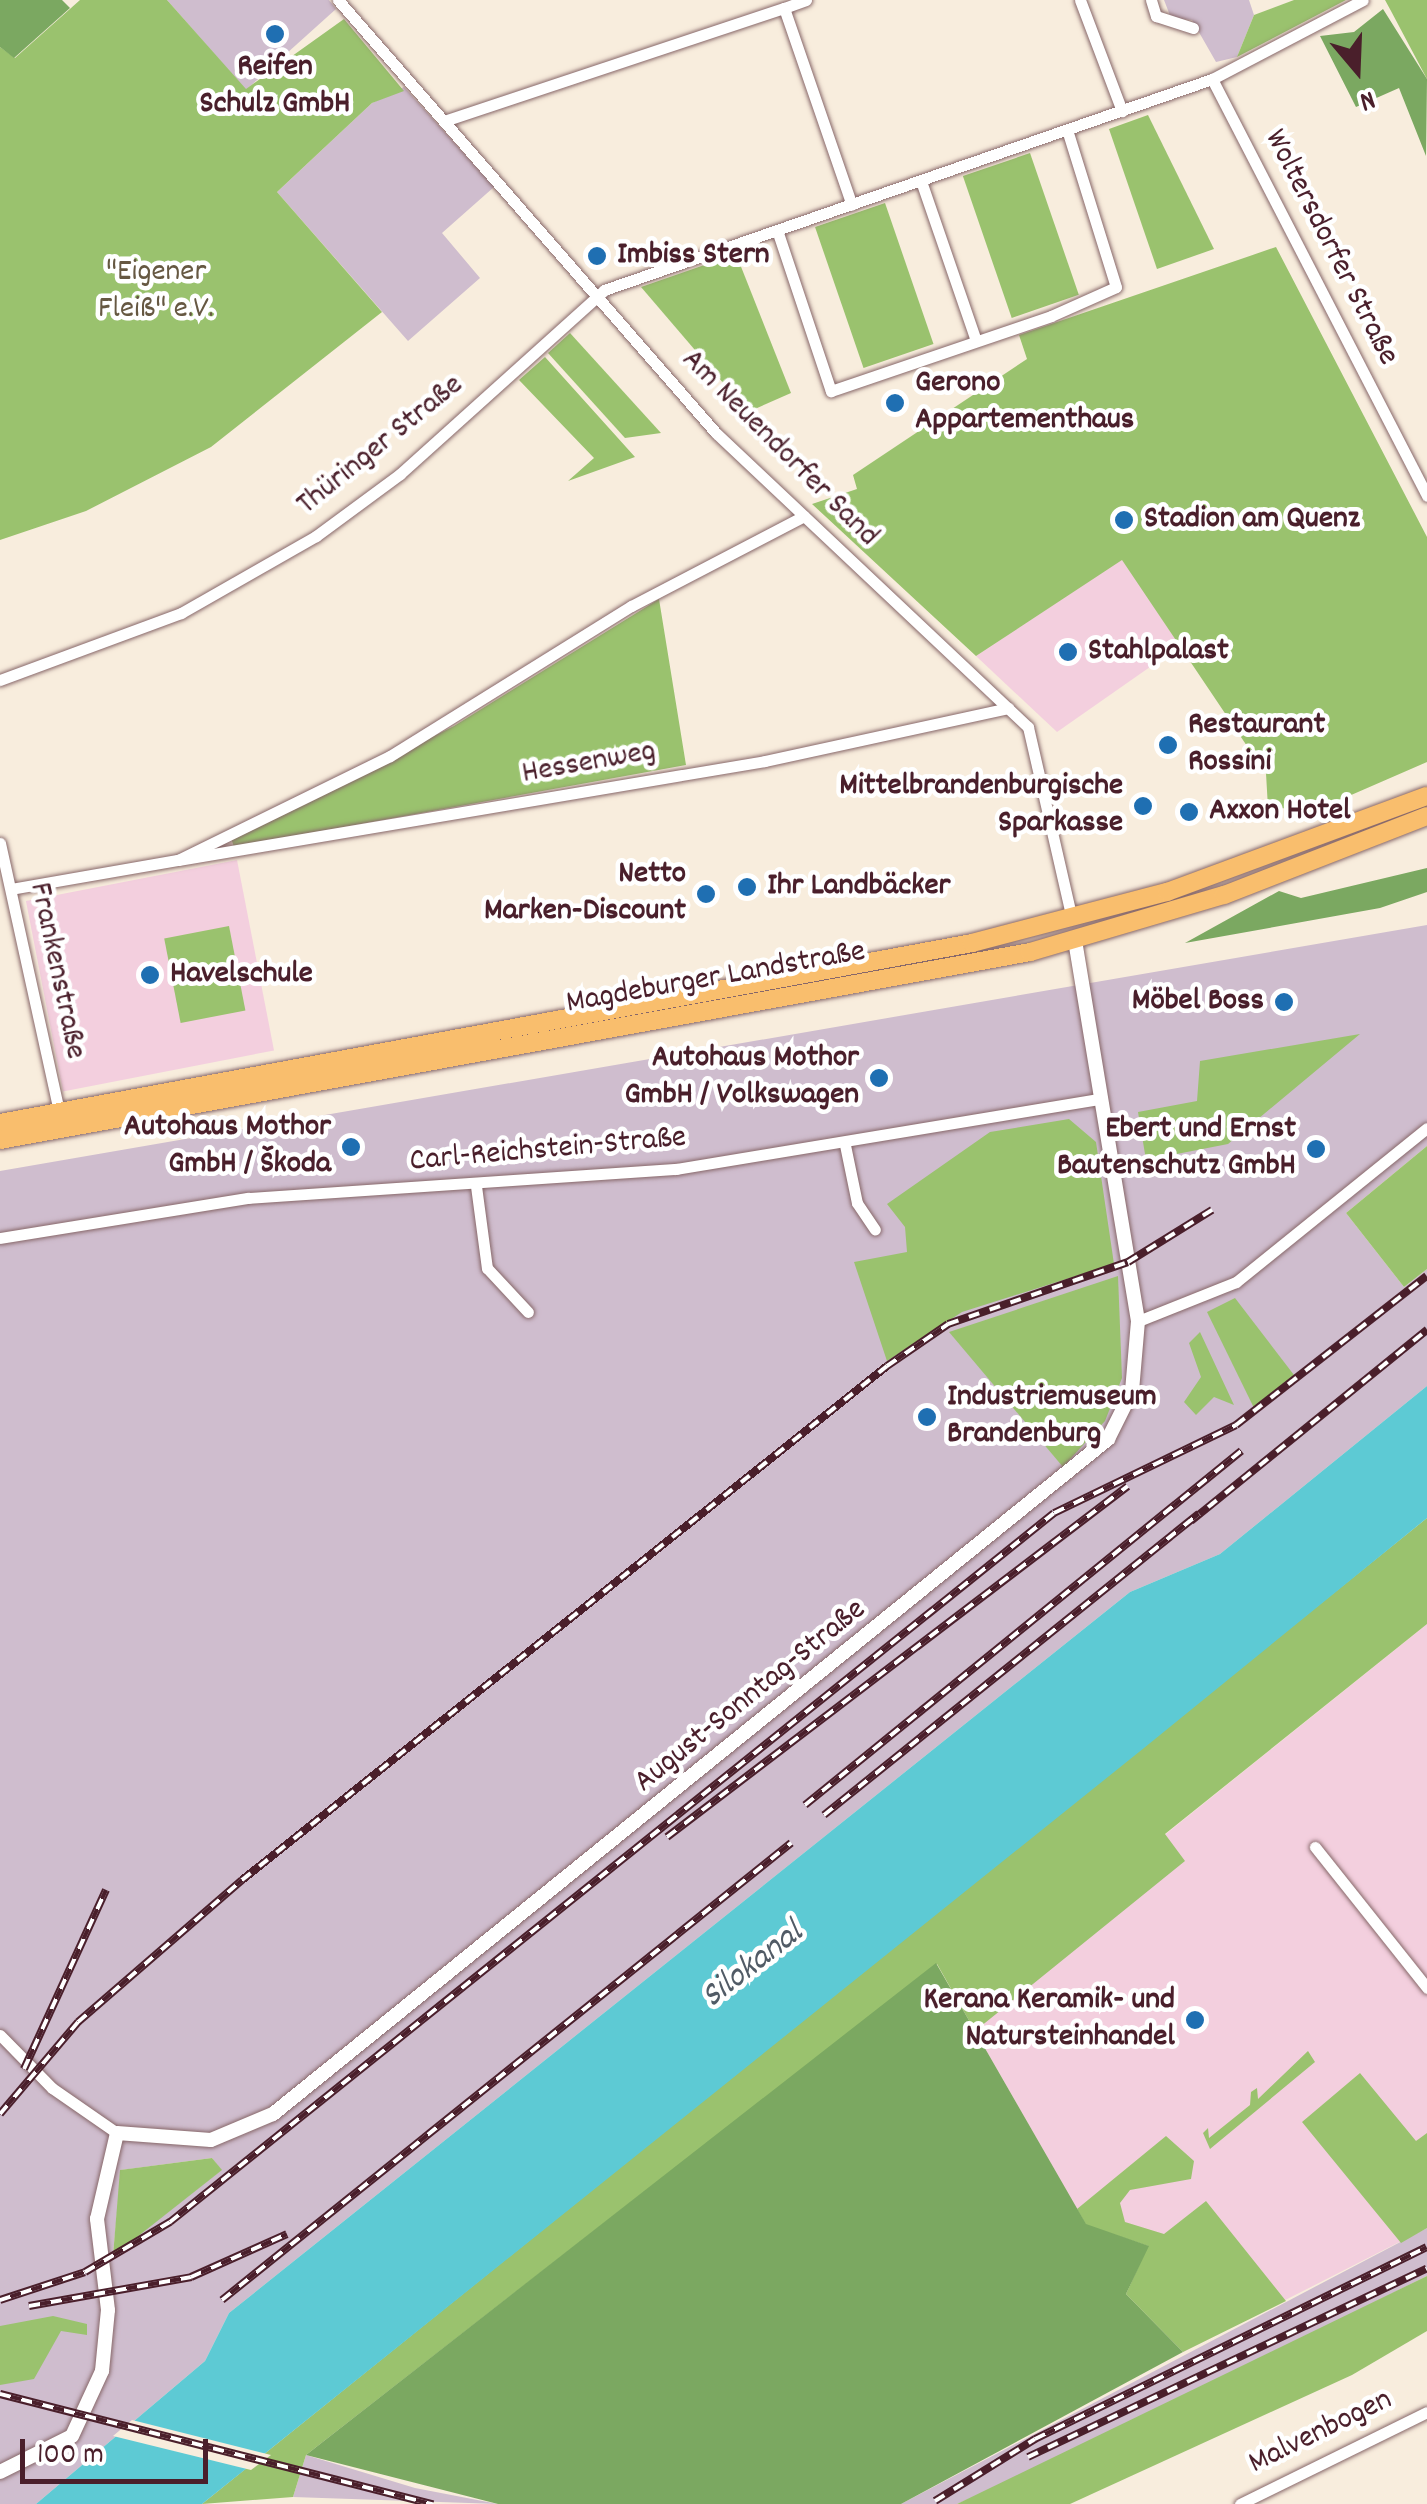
<!DOCTYPE html>
<html>
<head>
<meta charset="utf-8">
<style>
	body { margin:0 }
	#map { position:relative; width:1427px; height:2504px; overflow:hidden; background:#f8eddd; font-family:Dekko,sans-serif }
	div>[style] { position:absolute }
	[style*='--x'] { left:calc(var(--x)*1px); top:calc(var(--y)*1px); width:calc(var(--w)*1px); rotate:calc(var(--a)*1deg) }
	.built>* { inset:0; background:#f3cfde; transform-origin:0 0 }
	.industrial>* { inset:0; background:#cfbdce }
	.green>* { inset:0; background:#9ac26e; transform-origin:0 0 }
	.forest>* { inset:0; background:#7ba861 }
	.water>* { inset:0; background:#5dcad4 }
	.pier>* { inset:0; background:#f8eddd }
	.roads { filter:drop-shadow(0 0 2px #876769) drop-shadow(0 0 2px #876769) }
	.minor>* { height:11px; margin:-5.5px; padding:0 5.5px; transform-origin:5.5px; border-radius:5.5px; background:#fff }
	.tertiary>* { height:14px; margin:-7px; padding:0 7px; transform-origin:7px; border-radius:7px; background:#fff }
	.primary>* { height:18px; margin:-9px; padding:0 9px; transform-origin:9px; border-radius:9px; background:#f9be6d }
	.rail>* { height:8px; margin-top:-4px; transform-origin:0; background:repeating-linear-gradient(90deg,#fff 0 11px,#4a1f2b 0 22px); box-sizing:border-box; border-block:2px solid #4a1f2b }
	.dots>* { width:28px; height:28px; translate:-50% -50%; box-sizing:border-box; border:5px solid #fff; border-radius:50% }
	span { translate:-50% -50%; white-space:nowrap; text-align:center; line-height:1.15; -webkit-text-stroke:9px #fff; paint-order:stroke }
	.poi-label { font-size:32px; color:#4a1f2b; font-weight:700 }
	.left { translate:0 -50%; text-align:left }
	.right { translate:-100% -50%; text-align:right }
	.street-label { font-size:32px; color:#4a1f2b }
	.park-label { font-size:32px; color:#665842 }
	.water-label { font-size:35px; color:#515b66; font-style:italic }
	.north { position:absolute; left:1307px; top:20px; width:100px; height:100px; -webkit-text-stroke:8px #fff; paint-order:stroke; rotate:161deg; font-size:28px; font-weight:700; line-height:40px; text-align:center; color:#4a1f2b }
	.north::after { content:''; display:block; margin:auto; width:35px; height:45px; background:#4a1f2b; clip-path:polygon(50% 0,100% 100%,50% 72%,0 100%) }
	.scale { position:absolute; left:20px; top:2439px; width:188px; height:45px; box-sizing:border-box; border:5px solid #4a1f2b; border-top:0; padding-left:12px; font-size:30px; line-height:35px; white-space:nowrap; color:#4a1f2b; -webkit-text-stroke:8px #fff; paint-order:stroke }
</style>
</head>
<body>
<div id="map">
	<div class="built">
		<div style="clip-path:polygon(1122px 559px,1180px 646px,1057px 732px,976px 656px)"></div>
		<div style="left:237px;top:860px;width:194px;height:215px;rotate:79deg"></div>
		<div style="clip-path:polygon(1427px 1624px,1427px 2228px,1183px 2352px,1086px 2225px,958px 2001px)"></div>
	</div>
	<div class="industrial">
		<div style="clip-path:polygon(167px 0,329px 0,336px 9px,246px 90px)"></div>
		<div style="clip-path:polygon(1164px 0,1249px 0,1254px 15px,1237px 57px,1216px 62px,1192px 20px,1171px 18px)"></div>
		<div style="clip-path:polygon(404px 87px,494px 187px,442px 233px,480px 278px,408px 341px,277px 192px,372px 103px)"></div>
		<div style="clip-path:polygon(evenodd,1427px 925px,1427px 1146px,1346px 1213px,1404px 1287px,1427px 1269px,1427px 1386px,1220px 1554px,1130px 1592px,229px 2313px,205px 2361px,36px 2504px,0 2504px,0 1171px,1427px 925px,212px 2158px,221px 2170px,113px 2255px,121px 2170px,212px 2158px)"></div>
		<div style="clip-path:polygon(1427px 2228px,1427px 2276px,1048px 2466px,957px 2504px,901px 2504px)"></div>
		<div style="clip-path:polygon(306px 2455px,415px 2488px,498px 2504px,293px 2497px)"></div>
	</div>
	<div class="green">
		<div style="clip-path:polygon(80px 0,167px 0,246px 89px,344px 19px,404px 91px,372px 103px,277px 192px,382px 312px,211px 447px,86px 511px,0 540px,0 47px,15px 58px)"></div>
		<div style="clip-path:polygon(1294px 0,1346px 0,1237px 57px,1254px 15px)"></div>
		<div style="clip-path:polygon(1385px 0,1427px 0,1427px 79px,1391px 11px)"></div>
		<div style="clip-path:polygon(1148px 115px,1214px 249px,1157px 269px,1109px 129px)"></div>
		<div style="left:1030px;top:153px;width:150px;height:71px;rotate:71deg"></div>
		<div style="left:885px;top:203px;width:149px;height:74px;rotate:71deg"></div>
		<div style="clip-path:polygon(1276px 247px,1427px 537px,1427px 762px,1319px 809px,1268px 808px,1265px 756px,1249px 749px,1122px 560px,976px 656px,812px 504px,857px 489px,853px 475px,1027px 359px,1019px 335px)"></div>
		<div style="clip-path:polygon(736px 254px,791px 393px,748px 412px,641px 287px)"></div>
		<div style="clip-path:polygon(570px 333px,661px 433px,625px 438px,548px 353px)"></div>
		<div style="clip-path:polygon(545px 357px,635px 457px,568px 481px,594px 458px,519px 380px)"></div>
		<div style="clip-path:polygon(659px 599px,686px 765px,234px 847px,231px 838px,454px 726px)"></div>
		<div style="left:229px;top:926px;width:86px;height:66px;rotate:79deg"></div>
		<div style="clip-path:polygon(1360px 1034px,1228px 1144px,1146px 1160px,1138px 1112px,1197px 1101px,1200px 1061px)"></div>
		<div style="clip-path:polygon(1069px 1119px,1096px 1142px,1114px 1264px,962px 1312px,887px 1361px,854px 1262px,907px 1252px,905px 1227px,887px 1204px,990px 1132px)"></div>
		<div style="clip-path:polygon(1427px 1146px,1427px 1269px,1404px 1287px,1346px 1213px)"></div>
		<div style="clip-path:polygon(1118px 1276px,1122px 1378px,1105px 1421px,1063px 1467px,949px 1332px)"></div>
		<div style="clip-path:polygon(1235px 1298px,1294px 1375px,1254px 1408px,1207px 1312px)"></div>
		<div style="clip-path:polygon(1200px 1332px,1234px 1405px,1214px 1397px,1196px 1415px,1184px 1402px,1201px 1377px,1189px 1343px)"></div>
		<div style="clip-path:polygon(1427px 1518px,1427px 1624px,1165px 1834px,1185px 1861px,975px 2031px,937px 1964px,306px 2455px,293px 2497px,202px 2504px)"></div>
		<div style="clip-path:polygon(1308px 2051px,1315px 2062px,1210px 2149px,1203px 2133px,1208px 2128px,1209px 2138px,1250px 2105px,1251px 2092px,1257px 2088px,1258px 2099px)"></div>
		<div style="clip-path:polygon(1360px 2073px,1416px 2141px,1427px 2133px,1427px 2228px,1401px 2243px,1302px 2122px)"></div>
		<div style="clip-path:polygon(1166px 2136px,1194px 2161px,1191px 2179px,1130px 2190px,1120px 2203px,1125px 2222px,1164px 2234px,1206px 2201px,1286px 2301px,1183px 2352px,1126px 2294px,1148px 2246px,1086px 2225px,1077px 2209px)"></div>
		<div style="clip-path:polygon(212px 2158px,222px 2170px,113px 2256px,120px 2170px)"></div>
		<div style="clip-path:polygon(1427px 2276px,1427px 2331px,1352px 2375px,1070px 2504px,957px 2504px)"></div>
		<div style="clip-path:polygon(53px 2316px,87px 2324px,87px 2335px,61px 2331px,34px 2379px,0 2385px,0 2326px)"></div>
	</div>
	<div class="forest">
		<div style="clip-path:polygon(0 0,62px 0,70px 8px,14px 58px,0 47px)"></div>
		<div style="clip-path:polygon(1383px 9px,1427px 79px,1426px 156px,1399px 88px,1356px 107px,1320px 36px,1354px 32px)"></div>
		<div style="clip-path:polygon(1427px 868px,1427px 892px,1380px 908px,1185px 943px,1279px 891px,1301px 898px)"></div>
		<div style="clip-path:polygon(936px 1963px,1086px 2224px,1149px 2246px,1126px 2294px,1183px 2352px,901px 2504px,498px 2504px,306px 2455px)"></div>
	</div>
	<div class="water">
		<div style="clip-path:polygon(1427px 1386px,1427px 1518px,1144px 1748px,202px 2504px,36px 2504px,205px 2361px,229px 2313px,1130px 1592px,1220px 1554px)"></div>
	</div>
	<div class="pier">
		<div style="clip-path:polygon(132px 2420px,271px 2455px,251px 2470px,113px 2436px)"></div>
	</div>
	<div class="roads">
		<div class="minor">
			<div style="--x:338;--y:0;--w:575;--a:48.88"></div>
			<div style="--x:716;--y:433;--w:429;--a:43.3"></div>
			<div style="--x:1028;--y:727;--w:197;--a:77.1"></div>
			<div style="--x:806;--y:0;--w:23;--a:160"></div>
			<div style="--x:784;--y:8;--w:208;--a:71"></div>
			<div style="--x:1080;--y:0;--w:119;--a:69.3"></div>
			<div style="--x:1151;--y:0;--w:17;--a:73"></div>
			<div style="--x:1156;--y:16;--w:39;--a:18"></div>
			<div style="--x:1212;--y:79;--w:469;--a:62.7"></div>
			<div style="--x:444;--y:121;--w:358;--a:-18.4"></div>
			<div style="--x:921;--y:181;--w:169;--a:71"></div>
			<div style="--x:777;--y:230;--w:170;--a:71.5"></div>
			<div style="--x:831;--y:391;--w:232;--a:-18.8"></div>
			<div style="--x:1051;--y:316;--w:71;--a:-24"></div>
			<div style="--x:1116;--y:287;--w:164;--a:-107.3"></div>
			<div style="--x:804;--y:516;--w:195;--a:152.5"></div>
			<div style="--x:631;--y:606;--w:284;--a:148.1"></div>
			<div style="--x:390;--y:756;--w:236;--a:153.9"></div>
			<div style="--x:178;--y:860;--w:595;--a:-9.57"></div>
			<div style="--x:765;--y:761;--w:249;--a:-12.3"></div>
			<div style="--x:0;--y:680;--w:193;--a:-20.3"></div>
			<div style="--x:181;--y:613;--w:155;--a:-29.7"></div>
			<div style="--x:316;--y:536;--w:104;--a:-36.4"></div>
			<div style="--x:400;--y:474;--w:275;--a:-42"></div>
			<div style="--x:604;--y:290;--w:644;--a:-19.14"></div>
			<div style="--x:1212;--y:79;--w:170;--a:-27.6"></div>
			<div style="--x:0;--y:843;--w:274;--a:77.6"></div>
			<div style="--x:11;--y:889;--w:169;--a:-9.9"></div>
			<div style="--x:845;--y:1145;--w:59;--a:78.3"></div>
			<div style="--x:857;--y:1203;--w:32;--a:56"></div>
			<div style="--x:476;--y:1186;--w:83;--a:82.4"></div>
			<div style="--x:487;--y:1268;--w:60;--a:47"></div>
			<div style="--x:0;--y:1238;--w:251;--a:-9.2"></div>
			<div style="--x:248;--y:1198;--w:429;--a:-3.9"></div>
			<div style="--x:676;--y:1169;--w:429;--a:-9.4"></div>
			<div style="--x:1138;--y:1321;--w:105;--a:-21.7"></div>
			<div style="--x:1236;--y:1282;--w:245;--a:-38.9"></div>
			<div style="--x:1315;--y:1847;--w:180;--a:51.5"></div>
			<div style="--x:0;--y:2035;--w:74;--a:45.5"></div>
			<div style="--x:52;--y:2088;--w:79;--a:34.7"></div>
			<div style="--x:1240;--y:2504;--w:208;--a:-26.2"></div>
		</div>
		<div class="tertiary">
			<div style="--x:0;--y:2472;--w:80;--a:-26.6"></div>
			<div style="--x:72;--y:2436;--w:72;--a:-65.2"></div>
			<div style="--x:102;--y:2371;--w:61;--a:-84.4"></div>
			<div style="--x:108;--y:2310;--w:92;--a:-96.9"></div>
			<div style="--x:97;--y:2219;--w:88;--a:-76.9"></div>
			<div style="--x:117;--y:2133;--w:94;--a:4.3"></div>
			<div style="--x:211;--y:2140;--w:67;--a:-22.8"></div>
			<div style="--x:273;--y:2114;--w:1074;--a:-38.95"></div>
			<div style="--x:1108;--y:1439;--w:54;--a:-63.4"></div>
			<div style="--x:1132;--y:1391;--w:70;--a:-85.1"></div>
			<div style="--x:1138;--y:1321;--w:385;--a:-99.4"></div>
		</div>
		<div class="primary">
			<div style="--x:0;--y:1123;--w:989;--a:-10.49"></div>
			<div style="--x:972;--y:943;--w:202;--a:-14.7"></div>
			<div style="--x:1167;--y:892;--w:277;--a:-20.3"></div>
			<div style="--x:0;--y:1140;--w:1047;--a:-10.34"></div>
			<div style="--x:1030;--y:952;--w:202;--a:-16.4"></div>
			<div style="--x:1224;--y:895;--w:218;--a:-21.3"></div>
		</div>
	</div>
	<div class="rail">
		<div style="--x:1191;--y:1521;--w:304;--a:-39"></div>
		<div style="--x:805;--y:1805;--w:562;--a:-39.07"></div>
		<div style="--x:824;--y:1815;--w:481;--a:-38.8"></div>
		<div style="--x:667;--y:1837;--w:579;--a:-37.29"></div>
		<div style="--x:24;--y:2069;--w:197;--a:-65.4"></div>
		<div style="--x:0;--y:2114;--w:121;--a:-49.7"></div>
		<div style="--x:78;--y:2022;--w:217;--a:-40.9"></div>
		<div style="--x:242;--y:1880;--w:825;--a:-38.55"></div>
		<div style="--x:887;--y:1366;--w:74;--a:-34.5"></div>
		<div style="--x:948;--y:1324;--w:190;--a:-19"></div>
		<div style="--x:1128;--y:1262;--w:99;--a:-31.8"></div>
		<div style="--x:0;--y:2300;--w:89;--a:-18.2"></div>
		<div style="--x:85;--y:2272;--w:99;--a:-30.5"></div>
		<div style="--x:170;--y:2222;--w:1133;--a:-38.73"></div>
		<div style="--x:1054;--y:1513;--w:202;--a:-25.8"></div>
		<div style="--x:1236;--y:1425;--w:242;--a:-38"></div>
		<div style="--x:222;--y:2300;--w:730;--a:-38.77"></div>
		<div style="--x:29;--y:2306;--w:165;--a:-10.1"></div>
		<div style="--x:191;--y:2277;--w:105;--a:-24.1"></div>
		<div style="--x:0;--y:2394;--w:447;--a:14.3"></div>
		<div style="--x:1028;--y:2457;--w:441;--a:-25.3"></div>
		<div style="--x:935;--y:2501;--w:118;--a:-31.8"></div>
		<div style="--x:1035;--y:2439;--w:436;--a:-26.1"></div>
	</div>
	<div class="dots">
		<div style="left:275px;top:34px;background:#1f6fb2"></div>
		<div style="left:597px;top:256px;background:#1f6fb2"></div>
		<div style="left:895px;top:403px;background:#1f6fb2"></div>
		<div style="left:1124px;top:520px;background:#1f6fb2"></div>
		<div style="left:1068px;top:652px;background:#1f6fb2"></div>
		<div style="left:1168px;top:745px;background:#1f6fb2"></div>
		<div style="left:1143px;top:806px;background:#1f6fb2"></div>
		<div style="left:1189px;top:812px;background:#1f6fb2"></div>
		<div style="left:747px;top:887px;background:#1f6fb2"></div>
		<div style="left:706px;top:894px;background:#1f6fb2"></div>
		<div style="left:150px;top:975px;background:#1f6fb2"></div>
		<div style="left:1284px;top:1002px;background:#1f6fb2"></div>
		<div style="left:879px;top:1078px;background:#1f6fb2"></div>
		<div style="left:351px;top:1147px;background:#1f6fb2"></div>
		<div style="left:1316px;top:1149px;background:#1f6fb2"></div>
		<div style="left:927px;top:1417px;background:#1f6fb2"></div>
		<div style="left:1195px;top:2020px;background:#1f6fb2"></div>
	</div>
	<div class="poi-label">
		<span style="left:275px;top:87px">Reifen<br>Schulz GmbH</span>
		<span class="left" style="left:617px;top:256px">Imbiss Stern</span>
		<span class="left" style="left:915px;top:403px">Gerono<br>Appartementhaus</span>
		<span class="left" style="left:1144px;top:520px">Stadion am Quenz</span>
		<span class="left" style="left:1088px;top:652px">Stahlpalast</span>
		<span class="left" style="left:1188px;top:745px">Restaurant<br>Rossini</span>
		<span class="right" style="left:1123px;top:806px">Mittelbrandenburgische<br>Sparkasse</span>
		<span class="left" style="left:1209px;top:812px">Axxon Hotel</span>
		<span class="right" style="left:686px;top:894px">Netto<br>Marken-Discount</span>
		<span class="left" style="left:767px;top:887px">Ihr Landbäcker</span>
		<span class="left" style="left:170px;top:975px">Havelschule</span>
		<span class="right" style="left:1264px;top:1002px">Möbel Boss</span>
		<span class="right" style="left:859px;top:1078px">Autohaus Mothor<br>GmbH / Volkswagen</span>
		<span class="right" style="left:331px;top:1147px">Autohaus Mothor<br>GmbH / Škoda</span>
		<span class="right" style="left:1296px;top:1149px">Ebert und Ernst<br>Bautenschutz GmbH</span>
		<span class="left" style="left:947px;top:1417px">Industriemuseum<br>Brandenburg</span>
		<span class="right" style="left:1175px;top:2020px">Kerana Keramik- und<br>Natursteinhandel</span>
	</div>
	<div class="street-label">
		<span style="left:1330px;top:248px;rotate:63deg">Woltersdorfer Straße</span>
		<span style="left:381px;top:446px;rotate:-39deg">Thüringer Straße</span>
		<span style="left:779px;top:449px;rotate:45deg">Am Neuendorfer Sand</span>
		<span style="left:589px;top:764px;rotate:-10deg">Hessenweg</span>
		<span style="left:56px;top:971px;rotate:78deg">Frankenstraße</span>
		<span style="left:716px;top:979px;rotate:-10deg">Magdeburger Landstraße</span>
		<span style="left:548px;top:1151px;rotate:-5deg">Carl-Reichstein-Straße</span>
		<span style="left:751px;top:1697px;rotate:-39deg">August-Sonntag-Straße</span>
		<span style="left:1321px;top:2433px;rotate:-26deg">Malvenbogen</span>
	</div>
	<div class="park-label">
		<span style="left:156px;top:292px">"Eigener<br>Fleiß" e.V.</span>
	</div>
	<div class="water-label">
		<span style="left:753px;top:1966px;rotate:-38deg">Silokanal</span>
	</div>
	<div class="north">N</div>
	<div class="scale">100 m</div>
</div>
</body>
</html>
